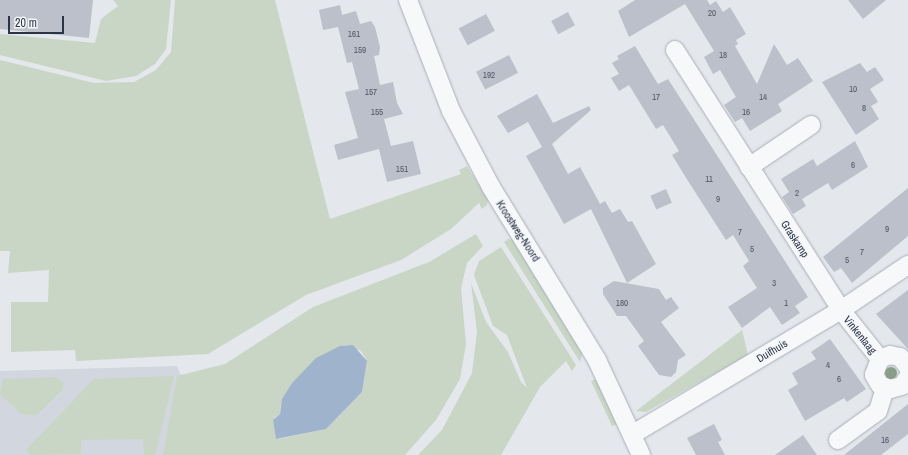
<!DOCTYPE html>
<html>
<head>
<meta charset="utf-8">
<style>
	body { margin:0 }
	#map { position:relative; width:908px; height:455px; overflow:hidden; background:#e4e7ec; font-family:"Archivo Narrow",sans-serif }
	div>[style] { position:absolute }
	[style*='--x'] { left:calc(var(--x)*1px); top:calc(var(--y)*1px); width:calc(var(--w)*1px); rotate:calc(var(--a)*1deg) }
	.built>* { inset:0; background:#d2d6de }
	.green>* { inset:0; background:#c9d6c5 }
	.water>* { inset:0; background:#9fb4cc }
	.building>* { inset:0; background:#bbc0ca; transform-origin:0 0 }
	.roads { filter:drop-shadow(0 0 1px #a9aeb7) drop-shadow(0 0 1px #a9aeb7) }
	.minor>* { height:18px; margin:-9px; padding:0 9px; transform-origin:9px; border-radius:9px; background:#f7f8fa }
	.trees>* { width:12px; height:12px; margin:-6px; border-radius:50%; background:#899d89 }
	span { translate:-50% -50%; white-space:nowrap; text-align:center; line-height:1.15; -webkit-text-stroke:3px #f4f6f9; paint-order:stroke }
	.number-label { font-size:9px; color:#4f5766 }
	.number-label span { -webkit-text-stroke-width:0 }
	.street-label { font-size:11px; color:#2b3445 }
	.scale { position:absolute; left:8px; top:16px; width:56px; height:18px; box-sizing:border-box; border:2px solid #2b3445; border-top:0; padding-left:5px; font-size:12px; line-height:14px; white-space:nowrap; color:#2b3445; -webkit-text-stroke:3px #f4f6f9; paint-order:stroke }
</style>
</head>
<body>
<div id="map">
	<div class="built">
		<div style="clip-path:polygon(177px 366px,213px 455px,0 455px,0 371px)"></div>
	</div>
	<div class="green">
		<div style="clip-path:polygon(113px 0,171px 0,166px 49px,155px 64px,136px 76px,106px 81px,0 55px,0 34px,95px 43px,101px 19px,118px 6px)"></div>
		<div style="clip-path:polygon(175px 0,275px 0,330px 219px,461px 174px,459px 170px,467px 166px,488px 200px,487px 205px,482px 209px,479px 203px,451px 229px,401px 260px,306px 295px,208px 354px,76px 361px,75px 350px,11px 352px,11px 302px,48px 302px,49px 270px,8px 273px,10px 251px,0 251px,0 60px,94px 83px,134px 82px,156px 70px,171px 52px)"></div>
		<div style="clip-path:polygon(evenodd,476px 234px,483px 246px,467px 263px,461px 288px,466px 344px,460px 379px,436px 420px,405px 455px,163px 455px,177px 376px,225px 364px,313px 307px,429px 262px,476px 234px,346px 345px,361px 351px,367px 361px,362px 392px,326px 429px,279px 439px,274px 418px,280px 414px,281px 404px,292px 383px,346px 345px)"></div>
		<div style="clip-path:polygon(508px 239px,513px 240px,583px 351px,580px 362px,504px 242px)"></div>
		<div style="clip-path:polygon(501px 247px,576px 365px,572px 371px,566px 361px,540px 387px,501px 455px,418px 455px,442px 430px,472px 373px,477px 332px,471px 283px,486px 322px,508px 352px,521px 382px,527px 388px,507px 335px,493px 326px,474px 275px,479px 261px)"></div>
		<div style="clip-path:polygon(742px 330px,748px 355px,646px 412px,636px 411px)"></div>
		<div style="clip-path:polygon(174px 376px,155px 455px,144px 455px,143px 439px,81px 440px,81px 454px,31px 455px,26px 450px,94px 379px)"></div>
		<div style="clip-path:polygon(56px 377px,63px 382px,63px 389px,37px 415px,21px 414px,0 394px,3px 379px)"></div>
		<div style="clip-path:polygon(597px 379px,617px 424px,612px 426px,591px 381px)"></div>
	</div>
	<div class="water">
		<div style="clip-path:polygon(353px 345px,367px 361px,362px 392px,326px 429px,276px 439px,273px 420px,280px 414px,282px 399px,292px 383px,316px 358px,340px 346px)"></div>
	</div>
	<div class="building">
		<div style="clip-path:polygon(0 0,93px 0,89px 38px,0 29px)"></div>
		<div style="clip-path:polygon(635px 0,707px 0,710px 5px,716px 1px,723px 12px,730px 7px,746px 34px,736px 40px,738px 44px,735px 46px,757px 84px,774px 44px,787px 65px,798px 58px,813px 81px,778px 104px,782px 111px,750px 131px,742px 118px,735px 122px,724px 105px,736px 97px,720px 70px,713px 74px,704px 57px,714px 51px,685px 4px,629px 37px,618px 11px)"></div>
		<div style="clip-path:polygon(848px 0,886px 0,863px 19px)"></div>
		<div style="clip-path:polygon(340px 5px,342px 15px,356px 11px,360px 24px,371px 21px,375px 27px,380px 47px,379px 55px,374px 56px,380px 85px,393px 82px,397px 103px,403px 114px,384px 119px,391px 146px,413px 141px,421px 174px,387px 182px,379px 149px,338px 160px,334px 145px,358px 138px,345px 92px,359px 89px,352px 62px,347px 63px,338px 27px,323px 30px,319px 10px)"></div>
		<div style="left:568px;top:12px;width:15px;height:19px;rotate:62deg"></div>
		<div style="left:486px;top:14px;width:19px;height:31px;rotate:62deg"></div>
		<div style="clip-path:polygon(635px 46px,658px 84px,668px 79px,808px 297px,795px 306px,800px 313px,782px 325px,770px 307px,742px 328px,728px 307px,757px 288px,743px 266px,749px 261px,733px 235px,726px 240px,688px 181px,672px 155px,679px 151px,663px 125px,656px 129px,629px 85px,619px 91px,611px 78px,619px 74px,612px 63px,619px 59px,617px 56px)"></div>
		<div style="left:509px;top:55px;width:20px;height:37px;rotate:63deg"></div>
		<div style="clip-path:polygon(860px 63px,867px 72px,875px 67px,884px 80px,870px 89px,878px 102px,871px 106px,879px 119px,856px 135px,822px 82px)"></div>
		<div style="clip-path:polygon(537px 94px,553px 123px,589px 106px,591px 110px,552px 144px,568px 174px,580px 167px,600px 204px,605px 201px,612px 213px,620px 209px,628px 222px,632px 221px,656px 264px,627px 283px,591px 209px,564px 224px,526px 156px,542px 147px,528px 122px,508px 133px,497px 116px)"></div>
		<div style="clip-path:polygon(855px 141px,868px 167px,832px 190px,828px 183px,802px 199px,806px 206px,793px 214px,782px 197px,789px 192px,781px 179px,813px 159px,817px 166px)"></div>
		<div style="clip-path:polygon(908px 188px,908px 236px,852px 283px,841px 268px,834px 272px,823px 257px)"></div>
		<div style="left:666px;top:189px;width:15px;height:17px;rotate:67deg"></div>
		<div style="clip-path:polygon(614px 281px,659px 289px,666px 300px,671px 297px,679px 308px,661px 322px,686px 355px,678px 360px,676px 372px,671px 377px,659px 375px,638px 346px,644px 341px,626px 316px,617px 316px,603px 294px,603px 288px)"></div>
		<div style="clip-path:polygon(908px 290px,908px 349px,876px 314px)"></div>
		<div style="clip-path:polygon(830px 339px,866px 389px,847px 402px,844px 398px,805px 421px,788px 390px,798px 384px,792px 373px,816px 359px,811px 352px)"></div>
		<div style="clip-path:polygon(908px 404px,908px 434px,881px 455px,844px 455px)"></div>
		<div style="clip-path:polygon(714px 424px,722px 440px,718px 442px,725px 455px,696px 455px,687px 438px)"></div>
		<div style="clip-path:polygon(803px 435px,817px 455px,775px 455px)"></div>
	</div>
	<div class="roads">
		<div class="minor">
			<div style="--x:408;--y:0;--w:119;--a:68.8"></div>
			<div style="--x:451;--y:111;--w:86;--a:62.2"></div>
			<div style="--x:491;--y:187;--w:203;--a:58.5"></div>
			<div style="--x:597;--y:360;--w:105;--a:65.1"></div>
			<div style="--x:675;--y:50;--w:308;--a:57.4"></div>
			<div style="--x:841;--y:310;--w:63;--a:51.5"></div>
			<div style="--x:749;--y:167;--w:75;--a:-34.1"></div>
			<div style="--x:908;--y:367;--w:13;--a:-129"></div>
			<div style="--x:900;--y:357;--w:10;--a:-169"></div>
			<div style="--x:890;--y:355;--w:11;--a:158"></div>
			<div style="--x:880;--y:359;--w:17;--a:111"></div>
			<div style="--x:874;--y:375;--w:12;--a:59"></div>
			<div style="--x:880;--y:385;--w:11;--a:22"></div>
			<div style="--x:890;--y:389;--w:12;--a:-14"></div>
			<div style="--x:902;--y:386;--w:11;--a:-56"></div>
			<div style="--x:633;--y:434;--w:242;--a:-30.8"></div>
			<div style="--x:841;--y:310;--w:81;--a:-33.9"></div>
			<div style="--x:838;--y:440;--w:49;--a:-35.9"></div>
			<div style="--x:878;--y:411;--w:24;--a:-73"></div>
		</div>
	</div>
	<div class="trees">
		<div style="left:891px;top:373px"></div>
	</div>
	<div class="number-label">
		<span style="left:712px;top:13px">20</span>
		<span style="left:354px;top:34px">161</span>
		<span style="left:360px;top:50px">159</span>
		<span style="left:723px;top:55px">18</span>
		<span style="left:489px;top:75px">192</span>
		<span style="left:853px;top:89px">10</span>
		<span style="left:371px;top:92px">157</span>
		<span style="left:656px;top:97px">17</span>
		<span style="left:763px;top:97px">14</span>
		<span style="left:864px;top:108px">8</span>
		<span style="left:377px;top:112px">155</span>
		<span style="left:746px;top:112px">16</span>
		<span style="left:853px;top:165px">6</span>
		<span style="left:402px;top:169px">151</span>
		<span style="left:709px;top:179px">11</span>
		<span style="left:797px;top:193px">2</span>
		<span style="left:718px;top:199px">9</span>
		<span style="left:887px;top:229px">9</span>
		<span style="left:740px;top:232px">7</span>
		<span style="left:752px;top:249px">5</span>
		<span style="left:862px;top:252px">7</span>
		<span style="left:847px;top:260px">5</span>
		<span style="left:774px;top:283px">3</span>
		<span style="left:622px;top:303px">180</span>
		<span style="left:786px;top:303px">1</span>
		<span style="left:828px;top:365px">4</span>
		<span style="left:839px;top:379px">6</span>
		<span style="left:885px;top:440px">16</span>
	</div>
	<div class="street-label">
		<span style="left:518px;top:231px;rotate:57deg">Kroostweg-Noord</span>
		<span style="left:795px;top:239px;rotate:57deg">Graskamp</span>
		<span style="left:860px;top:335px;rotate:51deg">Vinkenlaag</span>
		<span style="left:772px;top:351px;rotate:-31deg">Duifhuis</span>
	</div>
	<div class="scale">20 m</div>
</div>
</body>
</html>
